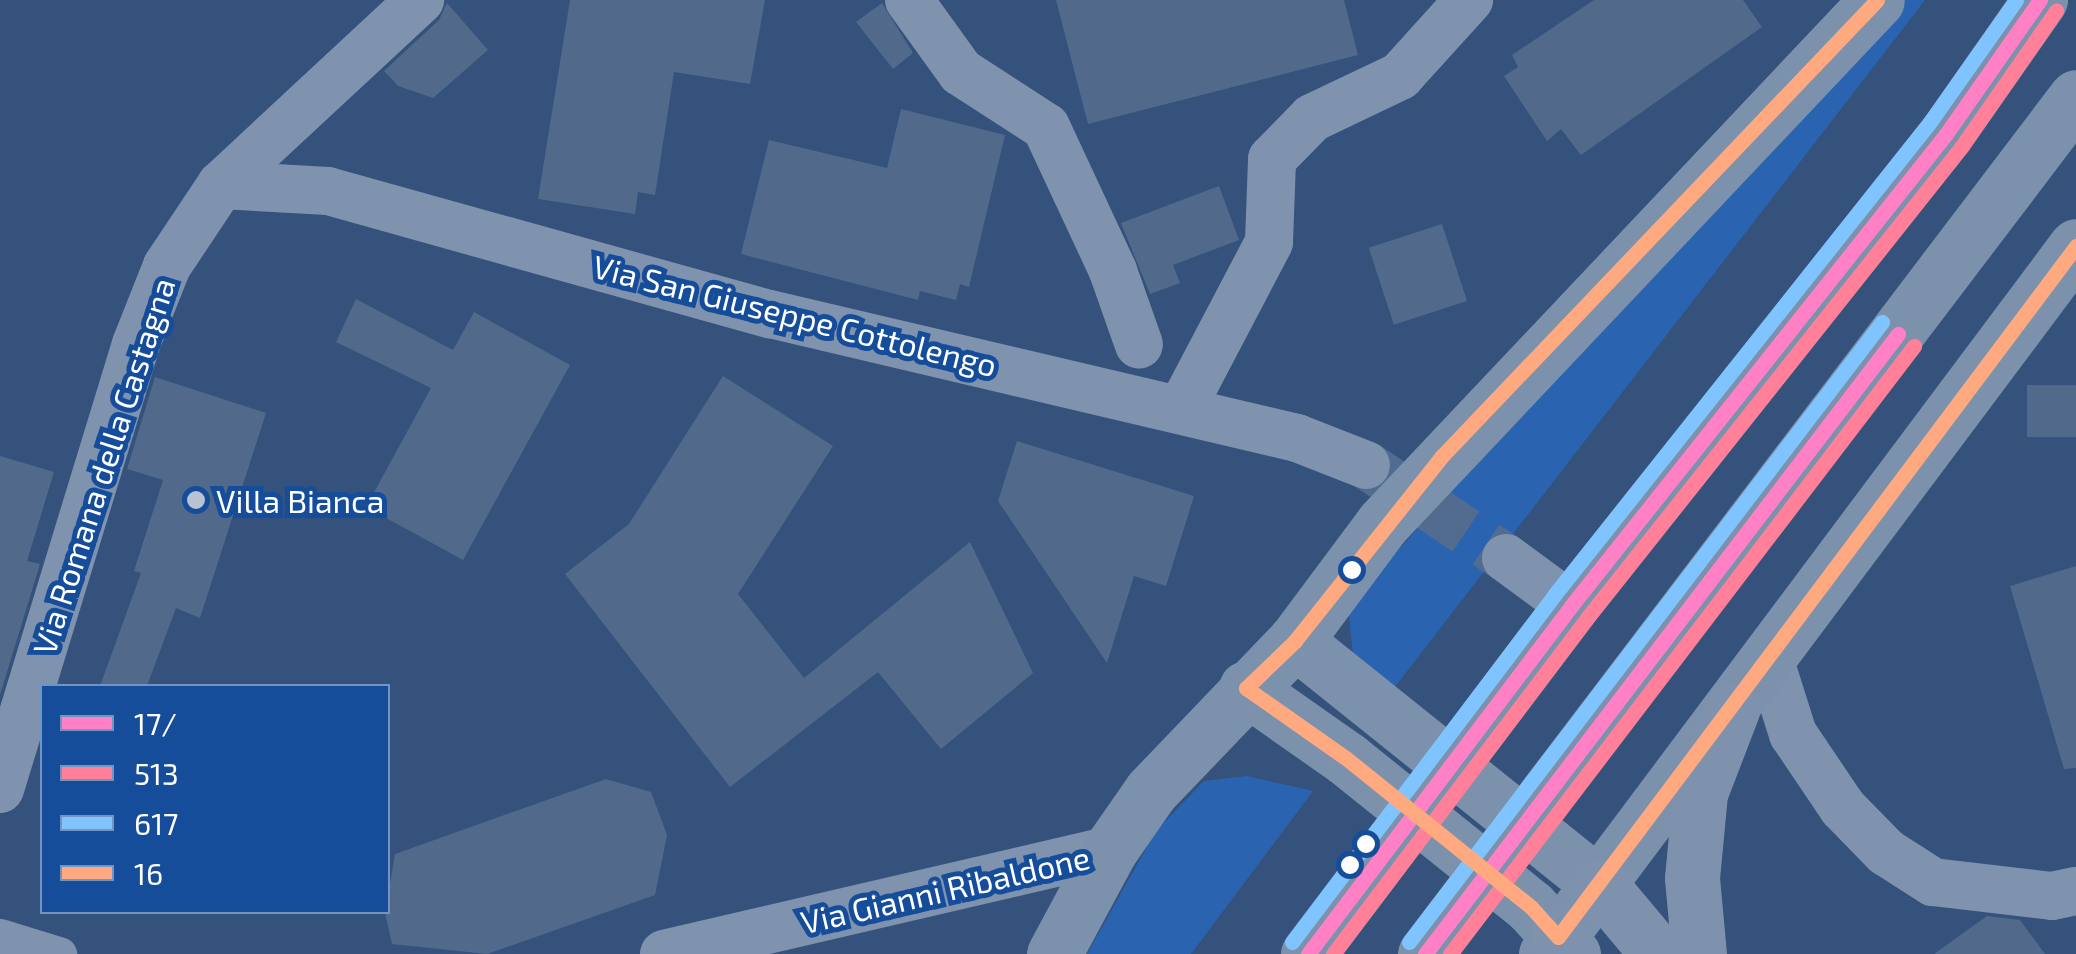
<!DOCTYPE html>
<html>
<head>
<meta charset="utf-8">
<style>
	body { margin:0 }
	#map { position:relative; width:2076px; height:954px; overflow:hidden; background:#34527c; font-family:"Exo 2",sans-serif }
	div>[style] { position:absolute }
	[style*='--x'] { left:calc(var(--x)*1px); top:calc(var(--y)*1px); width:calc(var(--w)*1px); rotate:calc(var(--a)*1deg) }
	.green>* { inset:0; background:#2a64b1 }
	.building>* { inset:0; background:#516a8b; transform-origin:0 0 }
	.minor-tunnel>* { height:48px; margin-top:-24px; transform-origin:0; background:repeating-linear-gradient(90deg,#526c90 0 48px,transparent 0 72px) }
	.pedestrian>* { height:35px; margin:-17.5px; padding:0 17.5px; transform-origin:17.5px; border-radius:17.5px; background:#7f93af }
	.minor>* { height:48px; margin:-24px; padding:0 24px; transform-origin:24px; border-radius:24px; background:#7f93af }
	.primary>* { height:55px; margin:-27.5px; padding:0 27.5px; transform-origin:27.5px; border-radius:27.5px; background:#7c91ac }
	.motorway>* { height:55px; margin:-27.5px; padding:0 27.5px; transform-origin:27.5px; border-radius:27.5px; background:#7f92ad }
	.bus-1>* { height:15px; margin:-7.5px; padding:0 7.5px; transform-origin:7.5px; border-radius:7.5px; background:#ff80c5 }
	.bus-2>* { height:15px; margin:-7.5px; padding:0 7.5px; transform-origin:7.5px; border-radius:7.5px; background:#ff8098 }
	.bus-3>* { height:15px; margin:-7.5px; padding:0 7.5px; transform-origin:7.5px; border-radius:7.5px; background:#80c4ff }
	.bus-4>* { height:15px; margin:-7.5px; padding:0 7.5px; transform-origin:7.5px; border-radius:7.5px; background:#ffa980 }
	.dots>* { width:28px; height:28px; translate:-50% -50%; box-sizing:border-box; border:5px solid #154d9b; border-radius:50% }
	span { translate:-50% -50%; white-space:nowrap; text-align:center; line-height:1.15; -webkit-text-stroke:10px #154d9b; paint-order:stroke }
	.street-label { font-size:32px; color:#fff }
	.poi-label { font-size:32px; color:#fff }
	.left { translate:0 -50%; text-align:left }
	.legend { position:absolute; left:40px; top:684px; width:350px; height:230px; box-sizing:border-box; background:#154d9b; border:2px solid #7394c3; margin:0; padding:12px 18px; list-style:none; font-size:30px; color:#fff }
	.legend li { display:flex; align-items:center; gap:20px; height:50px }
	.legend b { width:50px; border:2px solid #7394c3 }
</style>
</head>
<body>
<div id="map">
	<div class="green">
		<div style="clip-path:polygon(1898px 0,1925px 0,1391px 692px,1354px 665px,1348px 605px)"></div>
		<div style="clip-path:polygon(1247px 776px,1313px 791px,1191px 954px,1087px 954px,1156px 831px,1204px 781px)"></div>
	</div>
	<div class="building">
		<div style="clip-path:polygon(570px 0,765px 0,750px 84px,674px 72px,655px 195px,638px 192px,635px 214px,538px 199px)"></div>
		<div style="clip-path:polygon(1056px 0,1344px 0,1358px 55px,1088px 124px)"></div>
		<div style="clip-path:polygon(1594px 0,1743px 0,1762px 27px,1581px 155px,1561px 129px,1547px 141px,1504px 76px,1518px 67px,1512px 55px)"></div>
		<div style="clip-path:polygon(447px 3px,488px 50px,433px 98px,398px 86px,384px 71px,439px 20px)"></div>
		<div style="clip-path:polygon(882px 3px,913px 53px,893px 69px,856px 22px)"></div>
		<div style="clip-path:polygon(901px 109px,1005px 135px,969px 287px,960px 284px,956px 300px,920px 291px,918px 300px,741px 254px,769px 140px,887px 168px)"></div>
		<div style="clip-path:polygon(1219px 186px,1239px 240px,1173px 265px,1180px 283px,1150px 294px,1121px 223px)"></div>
		<div style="left:1442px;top:224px;width:81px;height:77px;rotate:72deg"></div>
		<div style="clip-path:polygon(356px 299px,453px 350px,474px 312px,570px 365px,463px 560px,366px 507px,431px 388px,336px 342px)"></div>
		<div style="clip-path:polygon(723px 376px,833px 446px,738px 594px,804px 678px,970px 542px,1033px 673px,941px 749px,878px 672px,730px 787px,565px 574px,629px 524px)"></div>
		<div style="clip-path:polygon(155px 377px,266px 413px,200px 618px,176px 608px,147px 686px,100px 686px,141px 573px,134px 571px,163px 480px,127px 469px)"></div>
		<div style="left:2076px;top:385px;width:52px;height:49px;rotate:90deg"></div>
		<div style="clip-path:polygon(1017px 441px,1194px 496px,1166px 586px,1134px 576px,1107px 663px,998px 501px)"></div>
		<div style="clip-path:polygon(0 456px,54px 472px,27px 561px,40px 564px,0 695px)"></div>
		<div style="clip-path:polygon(2076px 566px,2076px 768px,2064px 769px,2010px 586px)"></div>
		<div style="clip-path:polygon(606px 779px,651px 792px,667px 835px,655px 895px,487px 954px,392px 944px,385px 913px,395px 854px)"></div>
		<div style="clip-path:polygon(1987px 916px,2020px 920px,2045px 954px,1934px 954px)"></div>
	</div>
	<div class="minor-tunnel">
		<div style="--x:1366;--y:465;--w:168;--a:33.6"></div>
	</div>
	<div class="pedestrian">
		<div style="--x:0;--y:936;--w:62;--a:17"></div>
	</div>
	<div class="minor">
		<div style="--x:909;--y:0;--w:89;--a:54.2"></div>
		<div style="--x:961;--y:72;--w:101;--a:32.9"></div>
		<div style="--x:1046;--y:127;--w:159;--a:65"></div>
		<div style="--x:1113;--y:271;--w:78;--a:70.6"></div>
		<div style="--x:221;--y:185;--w:107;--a:3.2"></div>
		<div style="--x:328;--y:191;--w:459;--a:15.6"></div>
		<div style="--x:770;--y:314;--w:541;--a:13.24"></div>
		<div style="--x:1297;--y:438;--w:74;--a:21.4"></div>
		<div style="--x:1182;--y:408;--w:187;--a:-62.3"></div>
		<div style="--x:1269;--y:242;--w:83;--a:-87.9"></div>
		<div style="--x:1272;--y:159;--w:57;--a:-45.7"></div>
		<div style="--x:1312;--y:118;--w:98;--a:-25.5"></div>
		<div style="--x:1400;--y:76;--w:103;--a:-47.8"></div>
		<div style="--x:1506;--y:558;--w:81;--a:36.4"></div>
		<div style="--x:1769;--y:658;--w:80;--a:72.5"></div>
		<div style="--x:1793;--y:734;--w:89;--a:56"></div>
		<div style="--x:1843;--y:808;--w:62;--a:45.7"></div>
		<div style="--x:1886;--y:852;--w:56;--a:32.6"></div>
		<div style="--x:1933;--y:882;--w:120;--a:6.7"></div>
		<div style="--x:2052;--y:896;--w:25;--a:-12"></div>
		<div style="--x:0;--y:789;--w:465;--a:-73"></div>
		<div style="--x:136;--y:344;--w:84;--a:-68.3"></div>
		<div style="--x:167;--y:266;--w:97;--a:-56.3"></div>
		<div style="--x:221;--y:185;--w:272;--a:-42.9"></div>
		<div style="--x:664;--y:954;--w:458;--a:-13.1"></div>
	</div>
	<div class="primary">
		<div style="--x:1295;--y:641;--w:392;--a:38.7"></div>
		<div style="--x:1246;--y:688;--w:123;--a:35.1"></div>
		<div style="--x:1347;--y:759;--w:236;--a:38.8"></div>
		<div style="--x:1531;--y:907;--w:40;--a:48"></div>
		<div style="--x:1054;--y:954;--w:118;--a:-61.7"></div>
		<div style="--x:1110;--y:850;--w:72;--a:-55.2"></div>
		<div style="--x:1151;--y:791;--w:208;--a:-46.2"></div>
		<div style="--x:1295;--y:641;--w:147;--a:-53.3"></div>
		<div style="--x:1383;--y:523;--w:719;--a:-46.63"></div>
		<div style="--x:1308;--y:954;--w:436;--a:-52.9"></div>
		<div style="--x:1571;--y:606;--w:603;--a:-51.53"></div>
		<div style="--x:1946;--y:134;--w:164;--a:-55"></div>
		<div style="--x:1425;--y:954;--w:1076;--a:-52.78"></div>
		<div style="--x:1546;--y:954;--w:884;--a:-53.18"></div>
	</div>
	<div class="motorway">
		<div style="--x:1601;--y:886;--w:89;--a:50"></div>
		<div style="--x:1558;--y:937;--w:23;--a:49"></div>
		<div style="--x:1699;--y:954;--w:76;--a:-95.3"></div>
		<div style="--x:1692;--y:878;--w:85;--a:-84.6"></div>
		<div style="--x:1700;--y:793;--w:89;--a:-68.9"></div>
	</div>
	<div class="bus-1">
		<div style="--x:1308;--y:954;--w:436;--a:-52.9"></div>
		<div style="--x:1571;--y:606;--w:603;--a:-51.53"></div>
		<div style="--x:1946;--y:134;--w:164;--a:-55"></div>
		<div style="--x:1425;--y:954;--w:780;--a:-52.66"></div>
	</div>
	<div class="bus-2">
		<div style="--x:1333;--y:954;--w:421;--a:-52.9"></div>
		<div style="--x:1587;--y:618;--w:603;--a:-51.53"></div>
		<div style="--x:1962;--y:146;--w:165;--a:-55.2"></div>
		<div style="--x:1450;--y:954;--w:765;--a:-52.65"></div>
	</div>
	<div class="bus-3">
		<div style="--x:1292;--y:942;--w:436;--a:-52.9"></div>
		<div style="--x:1555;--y:594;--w:603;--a:-51.53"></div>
		<div style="--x:1930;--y:122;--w:149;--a:-54.8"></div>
		<div style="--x:1409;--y:942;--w:780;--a:-52.66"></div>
	</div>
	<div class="bus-4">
		<div style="--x:1877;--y:0;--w:630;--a:133.65"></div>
		<div style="--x:1442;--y:456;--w:236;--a:128.5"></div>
		<div style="--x:1295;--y:641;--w:68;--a:136.2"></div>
		<div style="--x:1246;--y:688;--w:123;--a:35.1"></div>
		<div style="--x:1347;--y:759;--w:236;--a:38.8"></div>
		<div style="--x:1531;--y:907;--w:40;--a:48"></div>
		<div style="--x:1558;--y:937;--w:864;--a:-53.14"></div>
	</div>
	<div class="dots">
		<div style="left:196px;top:500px;background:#b8c2d1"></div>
		<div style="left:1352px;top:570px;background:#fff"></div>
		<div style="left:1366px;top:844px;background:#fff"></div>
		<div style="left:1350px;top:865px;background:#fff"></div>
	</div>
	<div class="street-label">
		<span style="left:795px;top:315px;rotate:14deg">Via San Giuseppe Cottolengo</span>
		<span style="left:103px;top:466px;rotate:-72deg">Via Romana della Castagna</span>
		<span style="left:945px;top:889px;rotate:-13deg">Via Gianni Ribaldone</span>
	</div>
	<div class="poi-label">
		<span class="left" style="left:216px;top:500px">Villa Bianca</span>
	</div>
	<ul class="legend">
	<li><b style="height:12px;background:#ff80c5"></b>17/</li>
	<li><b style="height:12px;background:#ff8098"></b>513</li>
	<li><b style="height:12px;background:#80c4ff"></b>617</li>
	<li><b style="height:12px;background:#ffa980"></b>16</li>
	</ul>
</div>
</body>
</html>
